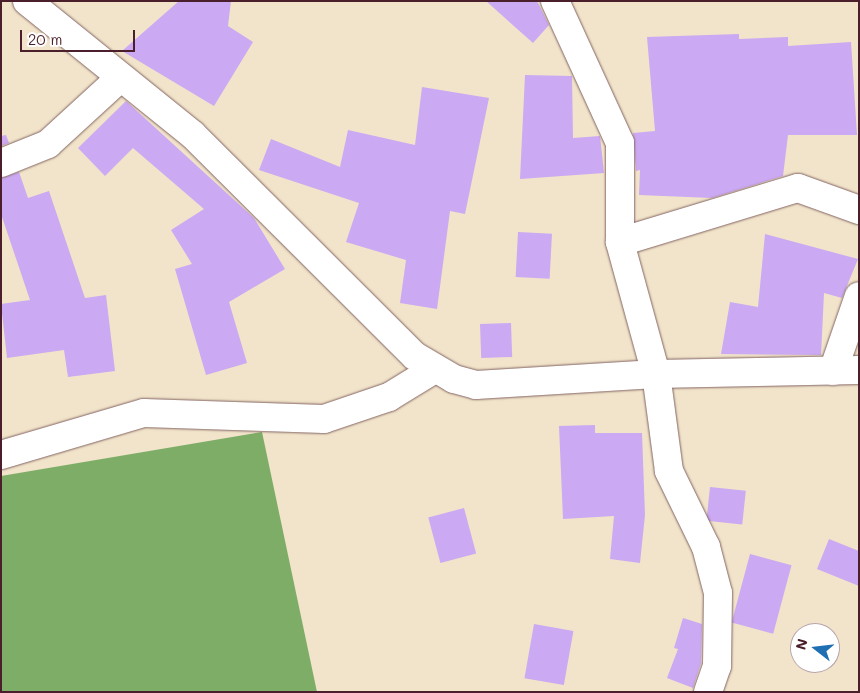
<!DOCTYPE html>
<html>
<head>
<meta charset="utf-8">
<style>
	body { margin:0 }
	#map { position:relative; width:860px; height:693px; overflow:hidden; background:#f1e4ca; font-family:Mali,sans-serif }
	div>[style] { position:absolute }
	[style*='--x'] { left:calc(var(--x)*1px); top:calc(var(--y)*1px); width:calc(var(--w)*1px); rotate:calc(var(--a)*1deg) }
	.forest>* { inset:0; background:#7ead67 }
	.building>* { inset:0; background:#cba9f3; transform-origin:0 0 }
	.roads { filter:drop-shadow(0 0 1px #846463) drop-shadow(0 0 1px #846463) }
	.minor>* { height:28px; margin:-14px; padding:0 14px; transform-origin:14px; border-radius:14px; background:#fff }
	span { translate:-50% -50%; white-space:nowrap; text-align:center; line-height:1.15; -webkit-text-stroke:4px #fff; paint-order:stroke }
	.frame { position:absolute; inset:0; border:2px solid #4a1f2b; pointer-events:none }
	.north { position:absolute; left:790px; top:623px; width:50px; height:50px; box-sizing:border-box; background:#fff; border:1px solid #b7a5aa; border-radius:50%; rotate:286deg; font-size:14px; font-weight:700; line-height:20px; text-align:center; color:#4a1f2b }
	.north::after { content:''; display:block; margin:auto; width:18px; height:22px; background:#1f6fb2; clip-path:polygon(50% 0,100% 100%,50% 72%,0 100%) }
	.scale { position:absolute; left:20px; top:30px; width:115px; height:22px; box-sizing:border-box; border:2px solid #4a1f2b; border-top:0; padding-left:6px; font-size:15px; line-height:18px; white-space:nowrap; color:#4a1f2b; -webkit-text-stroke:4px #fff; paint-order:stroke }
</style>
</head>
<body>
<div id="map">
	<div class="forest">
		<div style="clip-path:polygon(262px 432px,317px 692px,1px 692px,1px 476px)"></div>
	</div>
	<div class="building">
		<div style="clip-path:polygon(179px 1px,231px 1px,228px 26px,253px 42px,214px 106px,122px 51px)"></div>
		<div style="clip-path:polygon(486px 1px,537px 1px,549px 25px,533px 43px)"></div>
		<div style="clip-path:polygon(739px 34px,739px 39px,788px 37px,788px 46px,851px 42px,857px 135px,788px 135px,783px 176px,712px 198px,639px 195px,640px 170px,636px 171px,633px 133px,655px 131px,647px 37px)"></div>
		<div style="clip-path:polygon(525px 75px,572px 76px,573px 138px,600px 136px,604px 173px,520px 179px)"></div>
		<div style="clip-path:polygon(422px 87px,489px 98px,465px 214px,450px 211px,437px 309px,400px 303px,406px 260px,346px 242px,359px 203px,259px 170px,271px 139px,340px 167px,348px 130px,415px 145px)"></div>
		<div style="clip-path:polygon(126px 101px,254px 218px,285px 269px,229px 302px,247px 363px,206px 375px,175px 269px,192px 264px,171px 230px,204px 209px,133px 148px,105px 176px,78px 148px)"></div>
		<div style="clip-path:polygon(6px 135px,9px 143px,1px 146px,1px 136px)"></div>
		<div style="clip-path:polygon(19px 172px,28px 198px,49px 191px,85px 298px,106px 295px,115px 371px,68px 377px,64px 350px,7px 358px,1px 304px,30px 300px,1px 214px,1px 178px)"></div>
		<div style="left:518px;top:232px;width:34px;height:45px;rotate:3deg"></div>
		<div style="clip-path:polygon(765px 234px,858px 259px,842px 298px,824px 293px,821px 355px,721px 354px,730px 302px,758px 307px)"></div>
		<div style="left:511px;top:323px;width:34px;height:31px;rotate:88deg"></div>
		<div style="clip-path:polygon(595px 425px,595px 433px,642px 433px,645px 515px,640px 563px,610px 559px,614px 516px,563px 519px,559px 426px)"></div>
		<div style="left:710px;top:487px;width:36px;height:34px;rotate:6deg"></div>
		<div style="left:464px;top:508px;width:47px;height:37px;rotate:75deg"></div>
		<div style="clip-path:polygon(829px 539px,859px 551px,859px 586px,817px 569px)"></div>
		<div style="left:750px;top:554px;width:43px;height:71px;rotate:15deg"></div>
		<div style="clip-path:polygon(683px 618px,702px 624px,701px 663px,693px 688px,667px 678px,678px 649px,674px 648px)"></div>
		<div style="left:534px;top:624px;width:40px;height:55px;rotate:10deg"></div>
	</div>
	<div class="roads">
		<div class="minor">
			<div style="--x:27;--y:1;--w:213;--a:38.9"></div>
			<div style="--x:193;--y:135;--w:313;--a:44.9"></div>
			<div style="--x:415;--y:356;--w:45;--a:30.5"></div>
			<div style="--x:454;--y:379;--w:23;--a:15"></div>
			<div style="--x:476;--y:385;--w:180;--a:-3.5"></div>
			<div style="--x:656;--y:374;--w:203;--a:-1.1"></div>
			<div style="--x:555;--y:1;--w:156;--a:65.4"></div>
			<div style="--x:620;--y:143;--w:99;--a:90"></div>
			<div style="--x:1;--y:163;--w:51;--a:-22"></div>
			<div style="--x:48;--y:144;--w:98;--a:-42.5"></div>
			<div style="--x:833;--y:371;--w:79;--a:-70.9"></div>
			<div style="--x:1;--y:455;--w:149;--a:-16.4"></div>
			<div style="--x:144;--y:413;--w:180;--a:1.9"></div>
			<div style="--x:324;--y:419;--w:69;--a:-18.7"></div>
			<div style="--x:389;--y:397;--w:52;--a:-31.5"></div>
			<div style="--x:708;--y:692;--w:28;--a:-71"></div>
			<div style="--x:717;--y:666;--w:73;--a:-89.2"></div>
			<div style="--x:718;--y:593;--w:48;--a:-104.6"></div>
			<div style="--x:706;--y:547;--w:85;--a:-116"></div>
			<div style="--x:669;--y:471;--w:98;--a:-97.6"></div>
			<div style="--x:656;--y:374;--w:137;--a:-105.3"></div>
			<div style="--x:620;--y:242;--w:186;--a:-16.9"></div>
			<div style="--x:798;--y:188;--w:65;--a:19.8"></div>
		</div>
	</div>
	<div class="frame"></div>
	<div class="north">N</div>
	<div class="scale">20 m</div>
</div>
</body>
</html>
